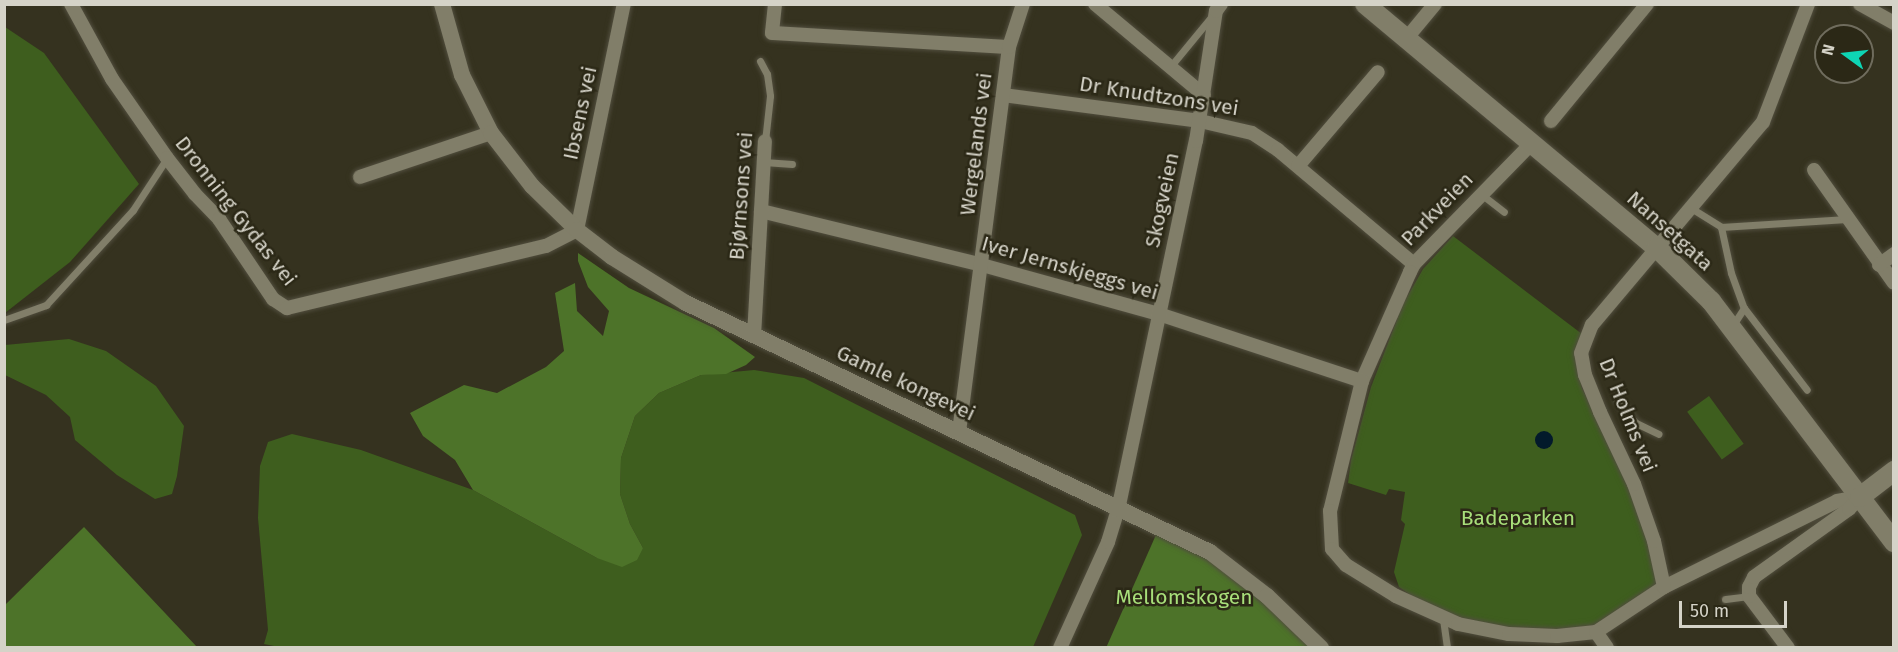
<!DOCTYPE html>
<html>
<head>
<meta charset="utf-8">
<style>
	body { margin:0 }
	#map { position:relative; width:1898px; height:652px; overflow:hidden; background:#35321f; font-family:"Fira Sans",sans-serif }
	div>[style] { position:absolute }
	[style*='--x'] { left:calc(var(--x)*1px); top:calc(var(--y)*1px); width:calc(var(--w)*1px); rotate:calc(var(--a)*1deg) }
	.green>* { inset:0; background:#3e5e1e; transform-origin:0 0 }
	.forest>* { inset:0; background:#4d7329 }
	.water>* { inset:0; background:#031a2b }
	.round { border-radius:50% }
	.roads { filter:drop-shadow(0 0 2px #514e3e) drop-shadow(0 0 2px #514e3e) }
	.service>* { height:7px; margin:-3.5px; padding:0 3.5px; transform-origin:3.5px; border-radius:3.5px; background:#817e69 }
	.minor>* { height:14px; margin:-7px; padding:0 7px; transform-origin:7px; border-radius:7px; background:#817e69 }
	.tertiary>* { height:16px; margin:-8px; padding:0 8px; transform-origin:8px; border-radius:8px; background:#817e69 }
	.secondary>* { height:20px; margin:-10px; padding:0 10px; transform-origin:10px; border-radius:10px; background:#817e69 }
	span { translate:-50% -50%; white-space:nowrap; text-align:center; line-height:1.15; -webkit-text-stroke:5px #2b2816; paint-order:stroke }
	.street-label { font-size:21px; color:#d5d3c8 }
	.park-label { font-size:21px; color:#a8df7a }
	.frame { position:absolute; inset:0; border:6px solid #d5d3c8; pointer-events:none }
	.north { position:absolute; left:1814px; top:24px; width:60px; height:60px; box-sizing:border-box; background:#2b2816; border:2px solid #6f6c5d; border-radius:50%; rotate:285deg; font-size:16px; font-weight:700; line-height:24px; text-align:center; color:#d5d3c8 }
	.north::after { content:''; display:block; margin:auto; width:21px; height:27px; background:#0ed5b4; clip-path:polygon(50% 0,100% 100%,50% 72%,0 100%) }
	.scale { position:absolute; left:1679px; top:601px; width:108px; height:27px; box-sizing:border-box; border:3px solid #d5d3c8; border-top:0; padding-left:8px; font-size:18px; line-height:21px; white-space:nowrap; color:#d5d3c8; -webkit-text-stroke:4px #2b2816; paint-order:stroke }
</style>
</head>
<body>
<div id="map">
	<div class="green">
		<div style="clip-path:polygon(5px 27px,44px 53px,139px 184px,70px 262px,5px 313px)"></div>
		<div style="clip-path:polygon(1453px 236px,1582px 334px,1576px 364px,1582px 388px,1652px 536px,1661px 573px,1656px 588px,1642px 601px,1579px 634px,1458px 624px,1415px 598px,1399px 587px,1394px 572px,1405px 524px,1401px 520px,1405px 492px,1389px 489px,1386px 495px,1348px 483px,1351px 460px,1371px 387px,1403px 304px,1423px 269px)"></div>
		<div style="clip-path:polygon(69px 339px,106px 351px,156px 386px,184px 426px,177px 476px,172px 494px,155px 499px,117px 475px,75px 440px,70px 417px,46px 395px,5px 375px,5px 345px)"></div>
		<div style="clip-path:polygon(754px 370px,804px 378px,1075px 515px,1082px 535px,1033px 647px,279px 647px,264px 644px,268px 630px,258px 518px,260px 466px,268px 442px,292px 434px,361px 450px,473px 490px,597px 558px,643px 548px,630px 524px,620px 494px,621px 458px,635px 416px,659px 393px,701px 375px)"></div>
		<div style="left:1709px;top:396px;width:59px;height:27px;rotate:54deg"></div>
	</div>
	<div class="forest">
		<div style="clip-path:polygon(578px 253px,629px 288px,714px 328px,755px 357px,746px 365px,726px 374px,701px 375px,659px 393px,635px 416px,621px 458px,620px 494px,630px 524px,643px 548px,637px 560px,622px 567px,597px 558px,473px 490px,455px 460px,423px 436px,410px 413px,464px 385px,497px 393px,546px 367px,564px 351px,555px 293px,575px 283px,577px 311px,603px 336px,609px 311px,588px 287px,578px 261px)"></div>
		<div style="clip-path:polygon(84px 527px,197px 647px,5px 647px,5px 605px)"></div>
		<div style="clip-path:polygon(1159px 528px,1210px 552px,1321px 648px,1106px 648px)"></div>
	</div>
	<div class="water">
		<div class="round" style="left:1535px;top:431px;width:18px;height:18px"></div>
	</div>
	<div class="roads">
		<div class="service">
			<div style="--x:760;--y:61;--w:15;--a:62"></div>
			<div style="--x:767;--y:74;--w:22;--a:82"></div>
			<div style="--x:770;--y:96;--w:45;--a:96.3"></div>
			<div style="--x:1170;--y:67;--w:66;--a:-50.5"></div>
			<div style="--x:764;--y:162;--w:28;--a:4"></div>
			<div style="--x:1481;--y:194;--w:29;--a:38"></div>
			<div style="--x:1691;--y:208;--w:36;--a:32"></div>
			<div style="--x:1721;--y:227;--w:47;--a:77.7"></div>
			<div style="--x:1731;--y:273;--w:37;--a:70"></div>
			<div style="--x:1744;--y:308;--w:20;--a:123"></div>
			<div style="--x:1721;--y:227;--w:126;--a:-3.6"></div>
			<div style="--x:1744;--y:308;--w:103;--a:52.5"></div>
			<div style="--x:4;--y:320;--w:45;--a:-19.7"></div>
			<div style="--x:46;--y:305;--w:129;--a:-47.5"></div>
			<div style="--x:133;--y:210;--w:62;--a:-56.8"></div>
			<div style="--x:1617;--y:399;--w:31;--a:52"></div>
			<div style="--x:1636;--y:423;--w:25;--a:26"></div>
			<div style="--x:1725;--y:599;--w:24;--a:-7"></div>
			<div style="--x:1443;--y:619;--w:29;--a:82"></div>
		</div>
		<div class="minor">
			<div style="--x:71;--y:4;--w:85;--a:61.3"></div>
			<div style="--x:112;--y:79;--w:96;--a:55.2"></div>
			<div style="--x:167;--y:158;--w:46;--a:52.1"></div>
			<div style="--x:195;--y:194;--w:35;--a:46"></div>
			<div style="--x:219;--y:219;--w:97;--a:56"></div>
			<div style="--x:273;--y:299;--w:17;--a:33"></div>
			<div style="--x:287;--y:308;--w:266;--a:-13.5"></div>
			<div style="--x:546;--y:246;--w:35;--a:-27"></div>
			<div style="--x:577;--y:230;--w:231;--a:-78.3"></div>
			<div style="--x:775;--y:4;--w:29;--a:96"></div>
			<div style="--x:772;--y:33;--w:237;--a:3.4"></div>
			<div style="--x:1095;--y:4;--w:142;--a:39.9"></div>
			<div style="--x:1860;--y:4;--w:39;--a:29"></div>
			<div style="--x:1406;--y:39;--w:45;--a:-50.4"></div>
			<div style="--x:1003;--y:95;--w:199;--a:7.5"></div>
			<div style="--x:1200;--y:121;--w:53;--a:13"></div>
			<div style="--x:1252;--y:133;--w:31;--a:33"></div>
			<div style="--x:1278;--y:150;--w:177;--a:40"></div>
			<div style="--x:1551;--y:121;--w:151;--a:-50.6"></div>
			<div style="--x:1531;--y:144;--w:168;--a:134.3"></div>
			<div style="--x:1414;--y:264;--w:9;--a:117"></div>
			<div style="--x:1410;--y:272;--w:119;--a:113.8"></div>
			<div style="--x:1362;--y:381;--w:134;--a:103.8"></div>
			<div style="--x:1330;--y:511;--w:38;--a:87"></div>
			<div style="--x:1332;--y:549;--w:21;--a:49"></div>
			<div style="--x:1346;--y:565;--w:59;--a:31.8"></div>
			<div style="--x:1396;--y:596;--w:68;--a:24.3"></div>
			<div style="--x:1458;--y:624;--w:52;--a:11.1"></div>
			<div style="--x:1509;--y:634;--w:48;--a:2.4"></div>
			<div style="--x:1557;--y:636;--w:39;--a:-6"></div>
			<div style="--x:1596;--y:632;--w:82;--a:-33.5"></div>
			<div style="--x:1664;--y:587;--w:193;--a:-26.4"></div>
			<div style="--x:1837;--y:501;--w:23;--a:-10"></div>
			<div style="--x:1298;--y:166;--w:123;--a:-49.6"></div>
			<div style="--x:1814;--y:170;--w:138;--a:54.7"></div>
			<div style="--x:360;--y:177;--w:138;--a:-18.6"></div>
			<div style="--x:761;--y:211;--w:228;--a:13.7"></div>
			<div style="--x:982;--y:265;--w:184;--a:15.5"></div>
			<div style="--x:1159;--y:314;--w:214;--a:18.3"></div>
			<div style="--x:1879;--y:265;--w:19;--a:-36"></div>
			<div style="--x:754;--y:336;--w:195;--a:-86.8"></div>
			<div style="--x:959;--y:432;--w:388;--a:-82.6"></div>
			<div style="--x:1009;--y:47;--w:45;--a:-72"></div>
			<div style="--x:1664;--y:587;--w:47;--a:-102.3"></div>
			<div style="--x:1654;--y:541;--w:60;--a:-109.3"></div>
			<div style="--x:1634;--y:484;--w:80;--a:-115.3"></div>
			<div style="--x:1600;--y:412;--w:40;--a:-112"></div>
			<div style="--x:1585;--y:375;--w:22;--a:-100"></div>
			<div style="--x:1581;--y:353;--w:30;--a:-69"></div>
			<div style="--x:1592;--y:325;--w:265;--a:-49.9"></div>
			<div style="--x:1763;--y:122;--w:126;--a:-69.1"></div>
			<div style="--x:1596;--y:632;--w:19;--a:55"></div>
			<div style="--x:1060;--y:648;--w:116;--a:-65.6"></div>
			<div style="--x:1108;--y:542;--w:34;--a:-73"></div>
			<div style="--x:1118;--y:510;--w:377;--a:-78.1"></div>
			<div style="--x:1196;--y:141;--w:132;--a:-81.3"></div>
			<div style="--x:1216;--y:11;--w:9;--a:-54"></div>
			<div style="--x:1788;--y:648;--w:65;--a:-126.9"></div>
			<div style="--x:1749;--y:596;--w:9;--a:-90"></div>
			<div style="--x:1749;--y:587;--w:11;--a:-63"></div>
			<div style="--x:1754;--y:577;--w:117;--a:-35.6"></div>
			<div style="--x:1849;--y:509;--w:16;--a:-47"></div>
		</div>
		<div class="tertiary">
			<div style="--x:442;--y:4;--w:74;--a:74.3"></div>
			<div style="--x:462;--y:75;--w:65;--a:63.4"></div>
			<div style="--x:491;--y:133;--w:67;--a:52.3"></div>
			<div style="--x:532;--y:186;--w:63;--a:44.4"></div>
			<div style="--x:577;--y:230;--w:44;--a:37.6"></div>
			<div style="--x:612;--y:257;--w:87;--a:31.9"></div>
			<div style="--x:686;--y:303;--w:580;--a:25.42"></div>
			<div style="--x:1210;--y:552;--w:72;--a:37.7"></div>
			<div style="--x:1267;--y:596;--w:75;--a:43.9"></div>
		</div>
		<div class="secondary">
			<div style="--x:1365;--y:4;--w:381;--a:39.9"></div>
			<div style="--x:1657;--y:248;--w:76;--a:44.5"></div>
			<div style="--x:1711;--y:301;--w:303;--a:52.8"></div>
			<div style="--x:1860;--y:497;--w:43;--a:-37.4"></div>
		</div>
	</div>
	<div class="street-label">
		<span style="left:1159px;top:96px;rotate:9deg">Dr Knudtzons vei</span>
		<span style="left:580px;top:113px;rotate:-78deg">Ibsens vei</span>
		<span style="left:976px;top:144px;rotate:-83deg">Wergelands vei</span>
		<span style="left:741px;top:196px;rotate:-86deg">Bjørnsons vei</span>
		<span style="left:1162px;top:200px;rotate:-78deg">Skogveien</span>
		<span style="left:1437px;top:209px;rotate:-46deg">Parkveien</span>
		<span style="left:236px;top:211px;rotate:52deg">Dronning Gydas vei</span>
		<span style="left:1670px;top:231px;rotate:42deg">Nansetgata</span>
		<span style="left:1070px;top:268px;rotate:16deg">Iver Jernskjeggs vei</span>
		<span style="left:906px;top:383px;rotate:25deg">Gamle kongevei</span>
		<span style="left:1628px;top:415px;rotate:68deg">Dr Holms vei</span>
	</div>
	<div class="park-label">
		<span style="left:1518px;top:518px">Badeparken</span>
		<span style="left:1184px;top:597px">Mellomskogen</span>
	</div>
	<div class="frame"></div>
	<div class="north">N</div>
	<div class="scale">50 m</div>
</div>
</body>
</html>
